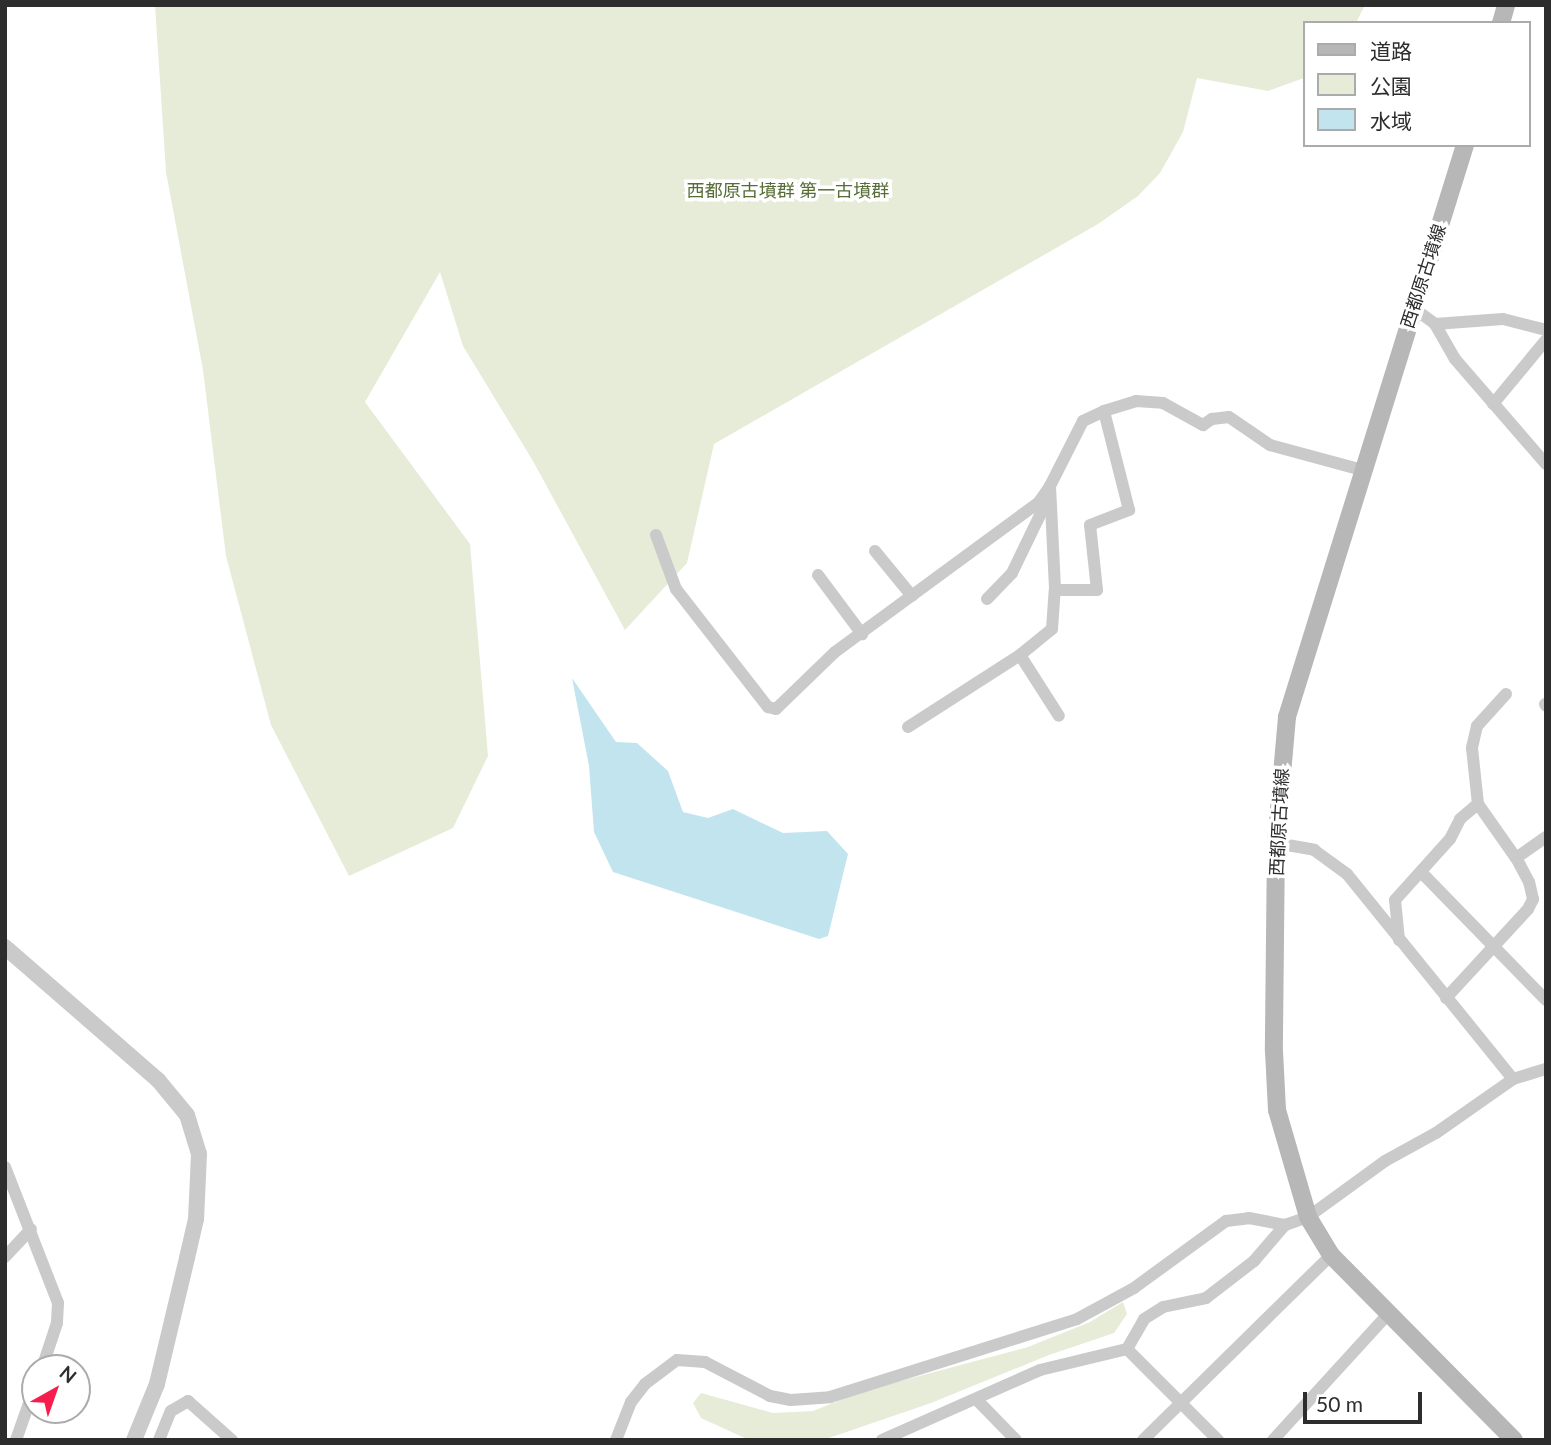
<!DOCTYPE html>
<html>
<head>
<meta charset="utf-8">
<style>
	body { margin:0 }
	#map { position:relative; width:1551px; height:1445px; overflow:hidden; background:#fff; font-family:Lato,"Noto Sans JP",sans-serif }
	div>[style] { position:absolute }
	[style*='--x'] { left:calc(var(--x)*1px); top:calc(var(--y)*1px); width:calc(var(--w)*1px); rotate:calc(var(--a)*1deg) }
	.green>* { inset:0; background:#e6ecd8 }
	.water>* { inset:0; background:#c2e4ee }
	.minor>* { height:12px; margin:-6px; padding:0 6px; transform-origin:6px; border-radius:6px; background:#cacaca }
	.tertiary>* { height:16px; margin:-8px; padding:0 8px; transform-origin:8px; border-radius:8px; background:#cacaca }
	.secondary>* { height:18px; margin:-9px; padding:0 9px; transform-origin:9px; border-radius:9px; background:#b7b7b7 }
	span { translate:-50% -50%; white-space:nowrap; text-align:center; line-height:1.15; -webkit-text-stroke:7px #fff; paint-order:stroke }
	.park-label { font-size:18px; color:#576d36 }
	.street-label { font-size:18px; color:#2d2d2d }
	.frame { position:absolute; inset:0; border:7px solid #2d2d2d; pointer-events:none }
	.legend { position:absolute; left:1303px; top:21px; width:228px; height:126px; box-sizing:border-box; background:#fff; border:2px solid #ababab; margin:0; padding:9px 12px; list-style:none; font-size:21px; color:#2d2d2d }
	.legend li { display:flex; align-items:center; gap:14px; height:35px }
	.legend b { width:35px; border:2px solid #ababab }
	.north { position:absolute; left:21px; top:1354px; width:70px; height:70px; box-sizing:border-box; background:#fff; border:2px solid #ababab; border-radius:50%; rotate:40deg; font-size:19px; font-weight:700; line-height:28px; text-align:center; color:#2d2d2d }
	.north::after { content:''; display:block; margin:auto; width:24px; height:32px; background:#f61c4c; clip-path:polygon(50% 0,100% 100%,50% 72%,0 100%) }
	.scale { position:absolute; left:1303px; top:1392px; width:119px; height:32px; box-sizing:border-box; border:4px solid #2d2d2d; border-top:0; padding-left:9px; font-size:21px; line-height:24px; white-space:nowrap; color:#2d2d2d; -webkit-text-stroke:5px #fff; paint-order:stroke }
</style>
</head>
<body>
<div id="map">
	<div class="green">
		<div style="clip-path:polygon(155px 5px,1365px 5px,1356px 23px,1304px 23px,1304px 78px,1268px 91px,1197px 78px,1183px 132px,1160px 173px,1138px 196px,1098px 224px,714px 444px,687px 563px,625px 630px,533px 461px,463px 346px,440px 272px,365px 402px,470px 544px,488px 756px,453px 828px,349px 876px,271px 725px,226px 556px,203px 370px,166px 172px)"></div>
		<div style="clip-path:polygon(1123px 1302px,1127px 1314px,1114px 1333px,1049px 1355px,931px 1403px,823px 1440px,749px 1440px,701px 1418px,693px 1403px,701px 1393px,773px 1413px,813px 1411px,863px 1391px,1028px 1347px,1090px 1322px)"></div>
	</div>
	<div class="water">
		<div style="clip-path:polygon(572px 678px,616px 742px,637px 743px,668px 771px,683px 812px,708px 818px,733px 809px,783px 833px,827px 831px,848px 854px,828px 936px,819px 939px,613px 872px,594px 832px,589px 766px)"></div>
	</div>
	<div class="minor">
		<div style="--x:1412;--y:307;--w:29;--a:36"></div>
		<div style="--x:1435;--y:324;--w:40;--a:60.3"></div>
		<div style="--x:1455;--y:359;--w:139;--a:49.1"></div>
		<div style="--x:1435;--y:324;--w:68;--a:-4.2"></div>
		<div style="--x:1503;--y:319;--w:44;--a:14.3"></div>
		<div style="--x:1493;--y:404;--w:83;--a:-50.4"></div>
		<div style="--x:1050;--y:486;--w:104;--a:87.2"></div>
		<div style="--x:656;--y:535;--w:58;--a:69.7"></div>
		<div style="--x:676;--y:589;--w:150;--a:52.1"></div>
		<div style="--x:768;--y:707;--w:8;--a:14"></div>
		<div style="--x:776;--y:709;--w:82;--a:-44"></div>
		<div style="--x:835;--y:652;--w:253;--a:-36.3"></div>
		<div style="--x:1039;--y:502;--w:19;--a:-55"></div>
		<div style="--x:1050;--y:486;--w:73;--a:-63.1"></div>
		<div style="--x:1083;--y:421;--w:23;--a:-25"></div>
		<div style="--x:875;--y:551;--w:58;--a:50.6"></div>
		<div style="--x:818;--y:575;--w:74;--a:53.3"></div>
		<div style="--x:987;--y:599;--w:36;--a:-46"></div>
		<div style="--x:1012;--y:573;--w:67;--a:-64.2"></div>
		<div style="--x:1041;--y:513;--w:11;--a:-100"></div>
		<div style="--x:1020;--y:655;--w:72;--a:57.4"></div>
		<div style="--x:1506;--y:694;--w:43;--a:132.2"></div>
		<div style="--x:1477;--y:726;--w:23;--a:103"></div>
		<div style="--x:1472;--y:748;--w:56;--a:83.9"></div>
		<div style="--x:1478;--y:804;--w:66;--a:54.9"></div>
		<div style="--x:1545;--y:704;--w:2;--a:63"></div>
		<div style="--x:908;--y:727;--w:133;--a:-32.7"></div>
		<div style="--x:1020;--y:655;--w:41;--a:-39.1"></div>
		<div style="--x:1052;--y:629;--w:39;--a:-86"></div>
		<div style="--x:1055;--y:590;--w:42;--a:0"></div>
		<div style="--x:1097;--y:590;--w:65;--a:-96.1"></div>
		<div style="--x:1090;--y:525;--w:42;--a:-21"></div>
		<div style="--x:1129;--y:510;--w:102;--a:-104.2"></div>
		<div style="--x:1104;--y:411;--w:34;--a:-17"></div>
		<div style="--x:1136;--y:401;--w:27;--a:4"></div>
		<div style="--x:1163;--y:403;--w:46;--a:28.8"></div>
		<div style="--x:1203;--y:425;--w:11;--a:-34"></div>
		<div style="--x:1212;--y:419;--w:17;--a:-7"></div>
		<div style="--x:1229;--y:417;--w:50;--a:34.3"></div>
		<div style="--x:1270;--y:445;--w:95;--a:15.2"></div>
		<div style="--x:1276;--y:843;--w:39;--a:10"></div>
		<div style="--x:1314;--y:850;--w:41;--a:36"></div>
		<div style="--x:1347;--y:874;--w:264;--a:51"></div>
		<div style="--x:1421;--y:872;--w:179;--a:45.7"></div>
		<div style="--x:1399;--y:940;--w:40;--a:-95.7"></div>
		<div style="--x:1395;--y:900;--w:82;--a:-48"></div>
		<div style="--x:1450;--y:839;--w:22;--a:-63"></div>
		<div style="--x:1460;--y:819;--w:23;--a:-40"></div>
		<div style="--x:1446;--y:998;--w:121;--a:-47.3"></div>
		<div style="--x:1528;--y:909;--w:11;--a:-63"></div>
		<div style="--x:1533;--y:899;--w:17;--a:-103"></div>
		<div style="--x:1529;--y:882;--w:27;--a:-118"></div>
		<div style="--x:1516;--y:858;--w:37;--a:-35"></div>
		<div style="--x:5;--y:1167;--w:146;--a:68.7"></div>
		<div style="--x:58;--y:1303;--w:20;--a:93"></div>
		<div style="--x:57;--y:1323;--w:47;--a:108.4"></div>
		<div style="--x:5;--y:1257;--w:38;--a:-47"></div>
		<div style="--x:1127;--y:1349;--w:34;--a:-60"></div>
		<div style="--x:1144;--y:1319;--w:22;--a:-32"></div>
		<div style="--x:1163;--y:1307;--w:44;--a:-11.8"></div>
		<div style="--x:1206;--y:1298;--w:61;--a:-37.6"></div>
		<div style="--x:1254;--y:1261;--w:48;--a:-49.3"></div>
		<div style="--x:976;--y:1399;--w:57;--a:45.7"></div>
		<div style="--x:16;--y:1440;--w:57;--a:-70.6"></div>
		<div style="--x:159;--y:1440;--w:31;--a:-68"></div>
		<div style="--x:171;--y:1411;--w:20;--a:-30"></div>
		<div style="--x:188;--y:1401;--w:59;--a:41.6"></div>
		<div style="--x:616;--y:1440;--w:41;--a:-68.5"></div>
		<div style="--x:631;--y:1402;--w:23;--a:-52"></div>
		<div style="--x:645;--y:1384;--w:40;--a:-37"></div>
		<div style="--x:677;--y:1360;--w:28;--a:4"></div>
		<div style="--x:705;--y:1362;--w:73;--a:27.6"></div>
		<div style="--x:770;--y:1396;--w:21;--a:11"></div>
		<div style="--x:791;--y:1400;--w:39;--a:-4"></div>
		<div style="--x:830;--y:1397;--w:259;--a:-17.5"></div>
		<div style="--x:1077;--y:1319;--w:65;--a:-28.5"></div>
		<div style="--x:1134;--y:1288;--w:114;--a:-36.1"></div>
		<div style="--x:1226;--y:1221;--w:23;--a:-7"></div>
		<div style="--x:1249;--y:1218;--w:37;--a:11"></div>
		<div style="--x:1285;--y:1225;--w:24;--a:-19"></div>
		<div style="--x:1308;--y:1217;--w:95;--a:-36"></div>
		<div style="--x:1385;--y:1161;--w:58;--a:-28.8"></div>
		<div style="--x:1436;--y:1133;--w:94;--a:-35"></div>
		<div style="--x:1513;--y:1079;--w:34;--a:-17"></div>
		<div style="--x:882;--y:1440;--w:173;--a:-23.9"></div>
		<div style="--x:1040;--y:1370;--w:89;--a:-13.6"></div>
		<div style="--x:1127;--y:1349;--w:129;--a:45"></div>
		<div style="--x:1143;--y:1440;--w:264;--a:-44.5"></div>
		<div style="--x:1273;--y:1440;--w:169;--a:-47.6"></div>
	</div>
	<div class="tertiary">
		<div style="--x:5;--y:947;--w:203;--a:41"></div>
		<div style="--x:158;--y:1080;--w:45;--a:50.4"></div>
		<div style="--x:187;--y:1115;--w:41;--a:72.9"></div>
		<div style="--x:199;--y:1154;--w:65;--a:92.6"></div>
		<div style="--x:196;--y:1219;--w:40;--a:103"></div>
		<div style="--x:187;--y:1258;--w:130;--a:103.4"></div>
		<div style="--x:157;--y:1384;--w:61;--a:112.3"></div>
	</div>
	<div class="secondary">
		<div style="--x:1501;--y:23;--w:19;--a:-74"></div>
		<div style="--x:1465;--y:145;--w:599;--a:107.29"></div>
		<div style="--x:1287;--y:717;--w:126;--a:95"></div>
		<div style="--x:1276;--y:843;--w:208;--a:90.6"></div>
		<div style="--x:1274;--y:1051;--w:59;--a:87.1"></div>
		<div style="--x:1277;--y:1110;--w:111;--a:73.8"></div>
		<div style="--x:1308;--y:1217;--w:44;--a:58.8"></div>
		<div style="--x:1331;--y:1255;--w:260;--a:45.3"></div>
	</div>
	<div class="park-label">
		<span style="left:788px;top:190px">西都原古墳群 第一古墳群</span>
	</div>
	<div class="street-label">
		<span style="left:1423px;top:276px;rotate:-72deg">西都原古墳線</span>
		<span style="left:1279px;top:822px;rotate:-87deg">西都原古墳線</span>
	</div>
	<div class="frame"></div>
	<ul class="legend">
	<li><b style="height:9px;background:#b7b7b7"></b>道路</li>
	<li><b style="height:19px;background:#e6ecd8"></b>公園</li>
	<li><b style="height:19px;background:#c2e4ee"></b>水域</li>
	</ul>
	<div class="north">N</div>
	<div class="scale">50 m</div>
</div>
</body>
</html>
